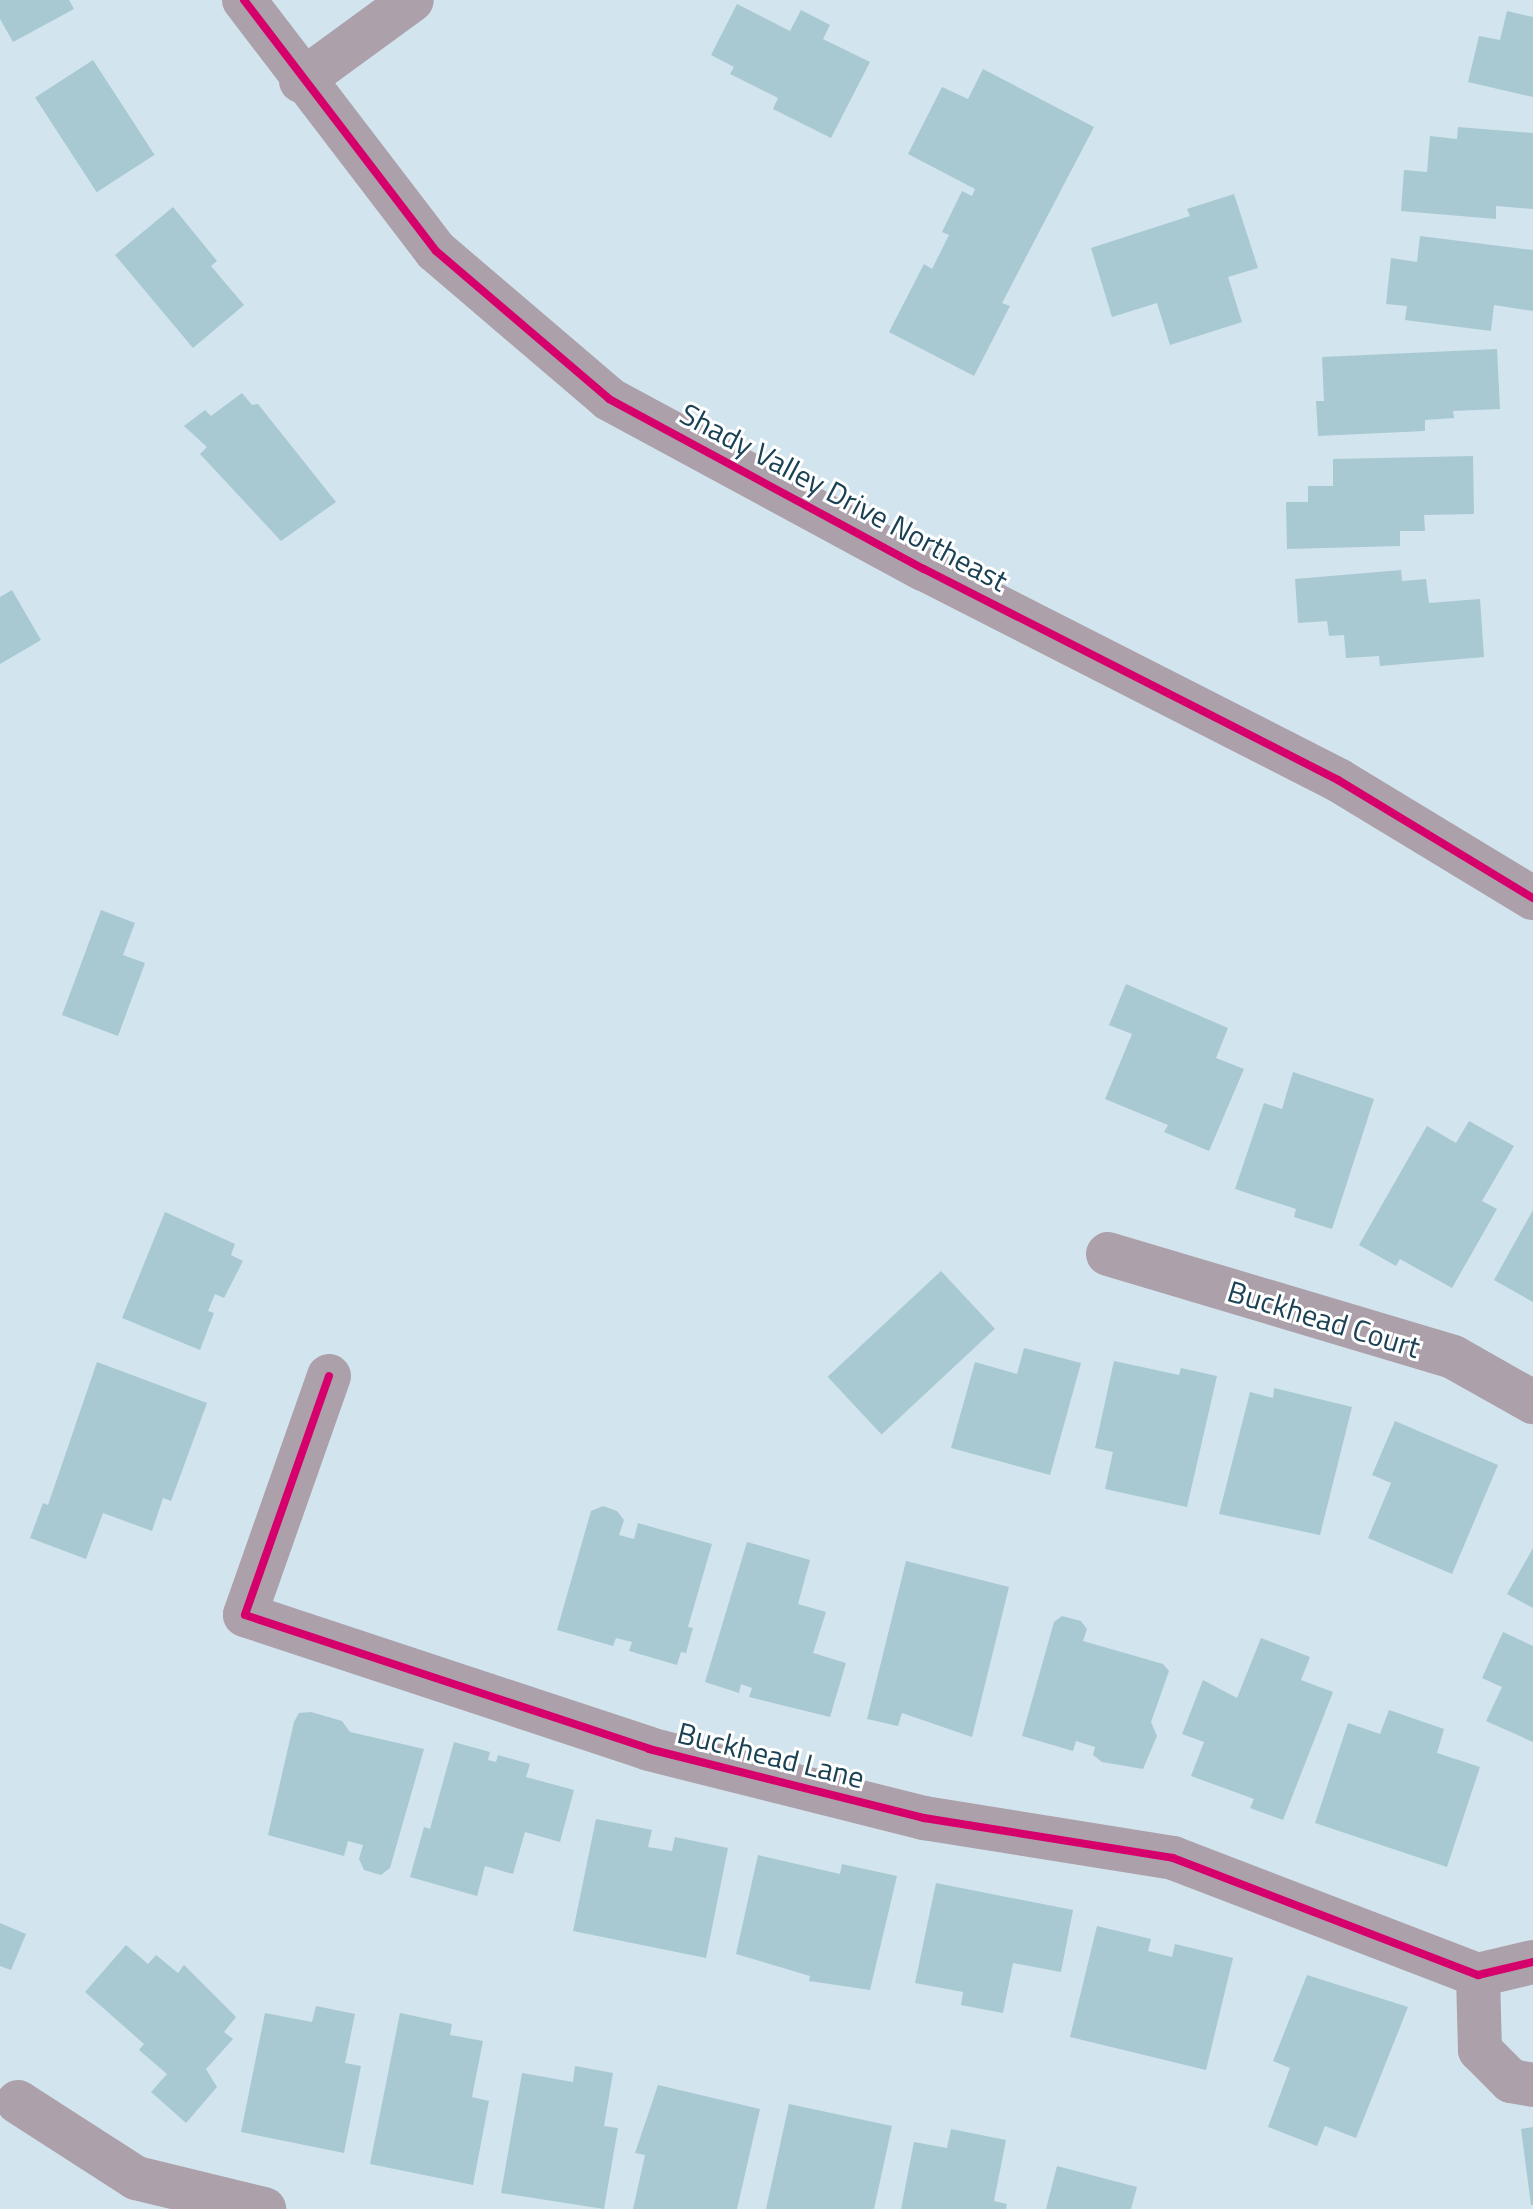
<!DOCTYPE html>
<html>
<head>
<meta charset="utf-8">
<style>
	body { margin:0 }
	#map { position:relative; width:1533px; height:2209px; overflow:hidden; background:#d2e4ee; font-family:"Titillium Web",sans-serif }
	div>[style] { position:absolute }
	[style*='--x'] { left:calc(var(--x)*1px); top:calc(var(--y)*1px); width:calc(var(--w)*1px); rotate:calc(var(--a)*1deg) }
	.building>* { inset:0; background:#a8c9d2; transform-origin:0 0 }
	.minor>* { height:44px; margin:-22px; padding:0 22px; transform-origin:22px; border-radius:22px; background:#aca0aa }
	.cycleway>* { height:8px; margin:-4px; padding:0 4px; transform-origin:4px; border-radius:4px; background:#d6006c }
	span { translate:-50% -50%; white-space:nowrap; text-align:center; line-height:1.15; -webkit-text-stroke:6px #fff; paint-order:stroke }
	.street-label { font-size:30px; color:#1b4155 }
</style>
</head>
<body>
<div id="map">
	<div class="building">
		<div style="clip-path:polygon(0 0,69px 0,74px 9px,13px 42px,0 19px)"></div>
		<div style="clip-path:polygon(737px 4px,790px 31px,801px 10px,830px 25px,823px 39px,870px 62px,831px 138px,773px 109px,778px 98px,730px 74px,734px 67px,711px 55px)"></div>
		<div style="clip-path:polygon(1507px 11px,1533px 17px,1533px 97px,1468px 82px,1479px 36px,1500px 40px)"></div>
		<div style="left:93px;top:60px;width:113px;height:69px;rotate:57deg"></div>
		<div style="clip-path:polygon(983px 69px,1094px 127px,1002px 303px,1010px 306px,974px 376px,889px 332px,924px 264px,932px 269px,949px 235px,942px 232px,962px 191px,972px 196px,975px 189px,908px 154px,942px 87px,968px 99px)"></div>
		<div style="clip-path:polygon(1458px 127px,1533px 133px,1533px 209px,1496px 206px,1496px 219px,1401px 211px,1404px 170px,1427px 172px,1430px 136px,1457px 139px)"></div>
		<div style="clip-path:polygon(1234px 194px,1258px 268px,1228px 277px,1242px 322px,1170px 345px,1157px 303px,1112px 317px,1091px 248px,1190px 216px,1187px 209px)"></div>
		<div style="clip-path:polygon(173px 207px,217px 261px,211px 266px,244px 305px,193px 348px,115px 255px)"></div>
		<div style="clip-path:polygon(1420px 236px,1533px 250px,1533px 311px,1494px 305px,1491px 331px,1405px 320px,1407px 306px,1386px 304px,1391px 258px,1417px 262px)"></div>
		<div style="clip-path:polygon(1497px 349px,1500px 409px,1453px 411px,1454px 418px,1425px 420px,1425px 431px,1318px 436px,1316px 401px,1324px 401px,1322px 357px)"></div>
		<div style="clip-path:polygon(242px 393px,252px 405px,258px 404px,336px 502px,281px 541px,200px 454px,207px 447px,184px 426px,205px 410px,211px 416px)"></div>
		<div style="clip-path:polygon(1473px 456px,1474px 514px,1424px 515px,1425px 531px,1400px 531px,1400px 546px,1287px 549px,1286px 502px,1308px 502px,1308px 486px,1333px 486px,1333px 459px)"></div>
		<div style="clip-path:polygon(1401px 570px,1402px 581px,1426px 579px,1429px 603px,1480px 599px,1484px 657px,1380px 666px,1379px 656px,1346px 658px,1344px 635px,1329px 636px,1327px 621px,1298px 623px,1295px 579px)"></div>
		<div style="clip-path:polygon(12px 590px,41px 640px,0 664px,0 597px)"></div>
		<div style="clip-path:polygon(101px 910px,135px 923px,123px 955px,145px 963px,118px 1036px,62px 1015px)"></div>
		<div style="clip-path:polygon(1126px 984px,1228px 1028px,1216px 1058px,1244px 1069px,1209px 1151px,1164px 1132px,1168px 1125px,1105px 1099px,1132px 1034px,1109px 1025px)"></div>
		<div style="clip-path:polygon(1293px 1072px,1374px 1099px,1332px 1229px,1294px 1217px,1296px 1209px,1235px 1189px,1264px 1103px,1282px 1109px)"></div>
		<div style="clip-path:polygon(1469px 1121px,1514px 1146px,1482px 1201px,1497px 1209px,1452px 1288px,1400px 1259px,1396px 1266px,1359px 1245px,1427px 1126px,1456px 1143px)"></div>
		<div style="clip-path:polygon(1533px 1210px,1533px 1302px,1494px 1280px)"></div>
		<div style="clip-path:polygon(165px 1212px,235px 1244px,231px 1255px,243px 1261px,224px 1298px,215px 1294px,208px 1311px,214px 1313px,200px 1350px,122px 1318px)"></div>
		<div style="left:941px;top:1271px;width:79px;height:155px;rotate:47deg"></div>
		<div style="clip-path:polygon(1024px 1348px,1081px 1363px,1050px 1475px,951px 1448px,975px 1362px,1017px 1374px)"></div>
		<div style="clip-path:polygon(1114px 1361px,1179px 1375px,1181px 1368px,1217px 1376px,1187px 1507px,1105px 1489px,1113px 1452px,1095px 1448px)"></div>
		<div style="clip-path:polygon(97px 1362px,207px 1403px,171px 1501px,163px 1498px,152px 1531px,103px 1513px,86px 1559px,30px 1538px,43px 1503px,48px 1505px)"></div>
		<div style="clip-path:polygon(1274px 1388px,1352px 1407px,1320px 1535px,1219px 1514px,1250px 1392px,1273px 1398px)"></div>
		<div style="clip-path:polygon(1395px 1421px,1498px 1465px,1452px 1574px,1368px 1538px,1391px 1483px,1372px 1475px)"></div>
		<div style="clip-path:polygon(603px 1506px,617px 1511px,624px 1520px,619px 1535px,634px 1539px,638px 1523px,712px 1544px,688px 1627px,693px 1628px,686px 1653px,681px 1652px,677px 1665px,629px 1651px,632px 1642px,616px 1638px,613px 1646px,557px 1630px,591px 1511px)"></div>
		<div style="clip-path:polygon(747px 1542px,810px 1560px,798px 1604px,826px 1612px,813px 1653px,846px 1663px,830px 1717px,749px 1697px,752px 1688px,741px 1684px,739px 1693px,705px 1682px)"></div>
		<div style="clip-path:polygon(1533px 1548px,1533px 1608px,1507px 1594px)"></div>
		<div style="clip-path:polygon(906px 1561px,1009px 1587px,972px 1737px,902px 1713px,898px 1726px,867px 1719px)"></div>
		<div style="clip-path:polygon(1062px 1616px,1081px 1621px,1087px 1629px,1083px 1641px,1163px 1664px,1169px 1671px,1151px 1722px,1157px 1736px,1143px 1769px,1102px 1762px,1093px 1755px,1095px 1747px,1076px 1741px,1073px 1751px,1022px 1736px,1054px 1622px)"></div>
		<div style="clip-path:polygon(1503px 1632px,1533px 1646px,1533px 1742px,1486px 1721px,1502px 1687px,1482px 1678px)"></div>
		<div style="clip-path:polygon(1261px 1638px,1310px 1657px,1301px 1680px,1333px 1692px,1283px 1820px,1250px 1808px,1254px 1799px,1191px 1776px,1204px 1742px,1182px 1734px,1203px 1680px,1237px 1698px)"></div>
		<div style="clip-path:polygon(1389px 1710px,1444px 1729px,1437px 1753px,1480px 1767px,1447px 1867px,1315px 1823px,1348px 1723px,1380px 1734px)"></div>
		<div style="clip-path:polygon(311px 1712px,342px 1721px,350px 1732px,424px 1749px,390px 1868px,381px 1875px,364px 1870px,359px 1859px,363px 1845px,348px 1841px,344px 1856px,268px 1835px,294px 1722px,299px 1713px)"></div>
		<div style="clip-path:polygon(454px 1742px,490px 1752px,488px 1760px,496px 1762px,498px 1755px,530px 1764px,526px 1777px,574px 1790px,560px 1842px,525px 1832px,513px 1874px,485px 1866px,477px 1896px,410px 1877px,424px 1827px,430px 1829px)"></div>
		<div style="clip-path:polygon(596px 1819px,652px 1830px,648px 1847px,672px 1851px,675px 1837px,728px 1848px,706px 1958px,573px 1931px)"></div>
		<div style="clip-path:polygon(758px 1855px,840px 1874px,842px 1864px,897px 1876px,870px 1990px,809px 1981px,810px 1976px,736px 1954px)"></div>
		<div style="clip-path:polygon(936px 1883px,1073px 1910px,1061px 1972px,1013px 1963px,1003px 2013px,961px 2005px,963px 1992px,915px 1983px)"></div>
		<div style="clip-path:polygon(0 1923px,26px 1934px,11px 1970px,0 1966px)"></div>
		<div style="clip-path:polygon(1097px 1926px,1151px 1939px,1148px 1951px,1172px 1957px,1175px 1944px,1233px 1958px,1206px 2070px,1070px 2037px)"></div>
		<div style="clip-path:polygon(126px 1945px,148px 1964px,156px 1955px,178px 1973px,184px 1965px,236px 2017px,224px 2032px,233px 2039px,206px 2069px,217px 2087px,186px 2123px,151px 2092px,167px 2074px,139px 2050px,144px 2044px,85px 1992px)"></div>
		<div style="clip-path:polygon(1307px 1975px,1408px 2007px,1356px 2138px,1325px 2126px,1317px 2146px,1268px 2127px,1290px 2068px,1273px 2061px)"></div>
		<div style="clip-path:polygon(316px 2006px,355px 2014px,345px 2063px,361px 2066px,344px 2153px,241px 2132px,265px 2013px,312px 2022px)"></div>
		<div style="clip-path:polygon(400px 2013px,452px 2024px,450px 2035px,483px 2041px,472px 2097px,489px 2101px,473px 2185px,370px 2164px)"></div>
		<div style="clip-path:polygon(575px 2066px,613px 2073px,604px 2126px,618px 2128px,604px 2209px,501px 2193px,522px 2073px,573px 2082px)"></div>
		<div style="clip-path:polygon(658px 2085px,760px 2109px,737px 2209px,633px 2209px,645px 2155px,635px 2153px)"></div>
		<div style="clip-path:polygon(789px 2104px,892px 2126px,874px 2209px,766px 2209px)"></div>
		<div style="clip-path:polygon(1533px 2127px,1533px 2205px,1531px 2205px,1521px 2129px)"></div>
		<div style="clip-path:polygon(951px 2129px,1006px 2140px,994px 2201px,1007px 2204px,1006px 2209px,901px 2209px,914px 2142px,947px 2148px)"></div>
		<div style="clip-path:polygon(1057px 2166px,1137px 2187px,1131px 2209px,1046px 2209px)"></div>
	</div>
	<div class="minor">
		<div style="--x:244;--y:0;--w:316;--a:52.6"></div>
		<div style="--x:436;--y:251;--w:228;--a:40.5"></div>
		<div style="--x:609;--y:399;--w:358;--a:28.4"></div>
		<div style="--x:924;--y:569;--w:465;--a:27"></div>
		<div style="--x:1338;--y:780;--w:228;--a:31.2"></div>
		<div style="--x:301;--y:81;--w:137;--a:-36.1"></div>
		<div style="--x:1108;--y:1254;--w:360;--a:16.6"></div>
		<div style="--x:1453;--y:1357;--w:92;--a:29.4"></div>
		<div style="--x:329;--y:1376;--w:253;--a:109.4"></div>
		<div style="--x:245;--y:1615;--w:426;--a:18.3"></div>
		<div style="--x:649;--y:1749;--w:284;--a:14.1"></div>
		<div style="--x:924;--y:1818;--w:252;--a:9.1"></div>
		<div style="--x:1173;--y:1858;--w:327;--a:21"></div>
		<div style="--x:1478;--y:1975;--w:57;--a:-13.3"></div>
		<div style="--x:1478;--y:1975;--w:75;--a:88.5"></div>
		<div style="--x:1480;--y:2050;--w:44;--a:45"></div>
		<div style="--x:1511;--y:2081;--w:22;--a:10"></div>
		<div style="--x:18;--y:2102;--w:140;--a:32.8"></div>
		<div style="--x:136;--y:2178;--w:132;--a:13.6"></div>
	</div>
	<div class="cycleway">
		<div style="--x:244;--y:0;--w:316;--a:52.6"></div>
		<div style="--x:436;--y:251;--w:228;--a:40.5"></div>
		<div style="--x:609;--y:399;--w:358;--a:28.4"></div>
		<div style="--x:924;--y:569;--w:465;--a:27"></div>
		<div style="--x:1338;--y:780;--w:228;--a:31.2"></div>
		<div style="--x:329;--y:1376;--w:253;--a:109.4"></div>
		<div style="--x:245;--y:1615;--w:426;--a:18.3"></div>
		<div style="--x:649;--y:1749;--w:284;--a:14.1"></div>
		<div style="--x:924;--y:1818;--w:252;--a:9.1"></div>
		<div style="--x:1173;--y:1858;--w:327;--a:21"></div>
		<div style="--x:1478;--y:1975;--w:57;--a:-13.3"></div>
	</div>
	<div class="street-label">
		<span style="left:844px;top:497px;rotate:28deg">Shady Valley Drive Northeast</span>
		<span style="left:1324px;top:1319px;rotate:17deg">Buckhead Court</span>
		<span style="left:771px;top:1755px;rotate:14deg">Buckhead Lane</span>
	</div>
</div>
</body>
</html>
